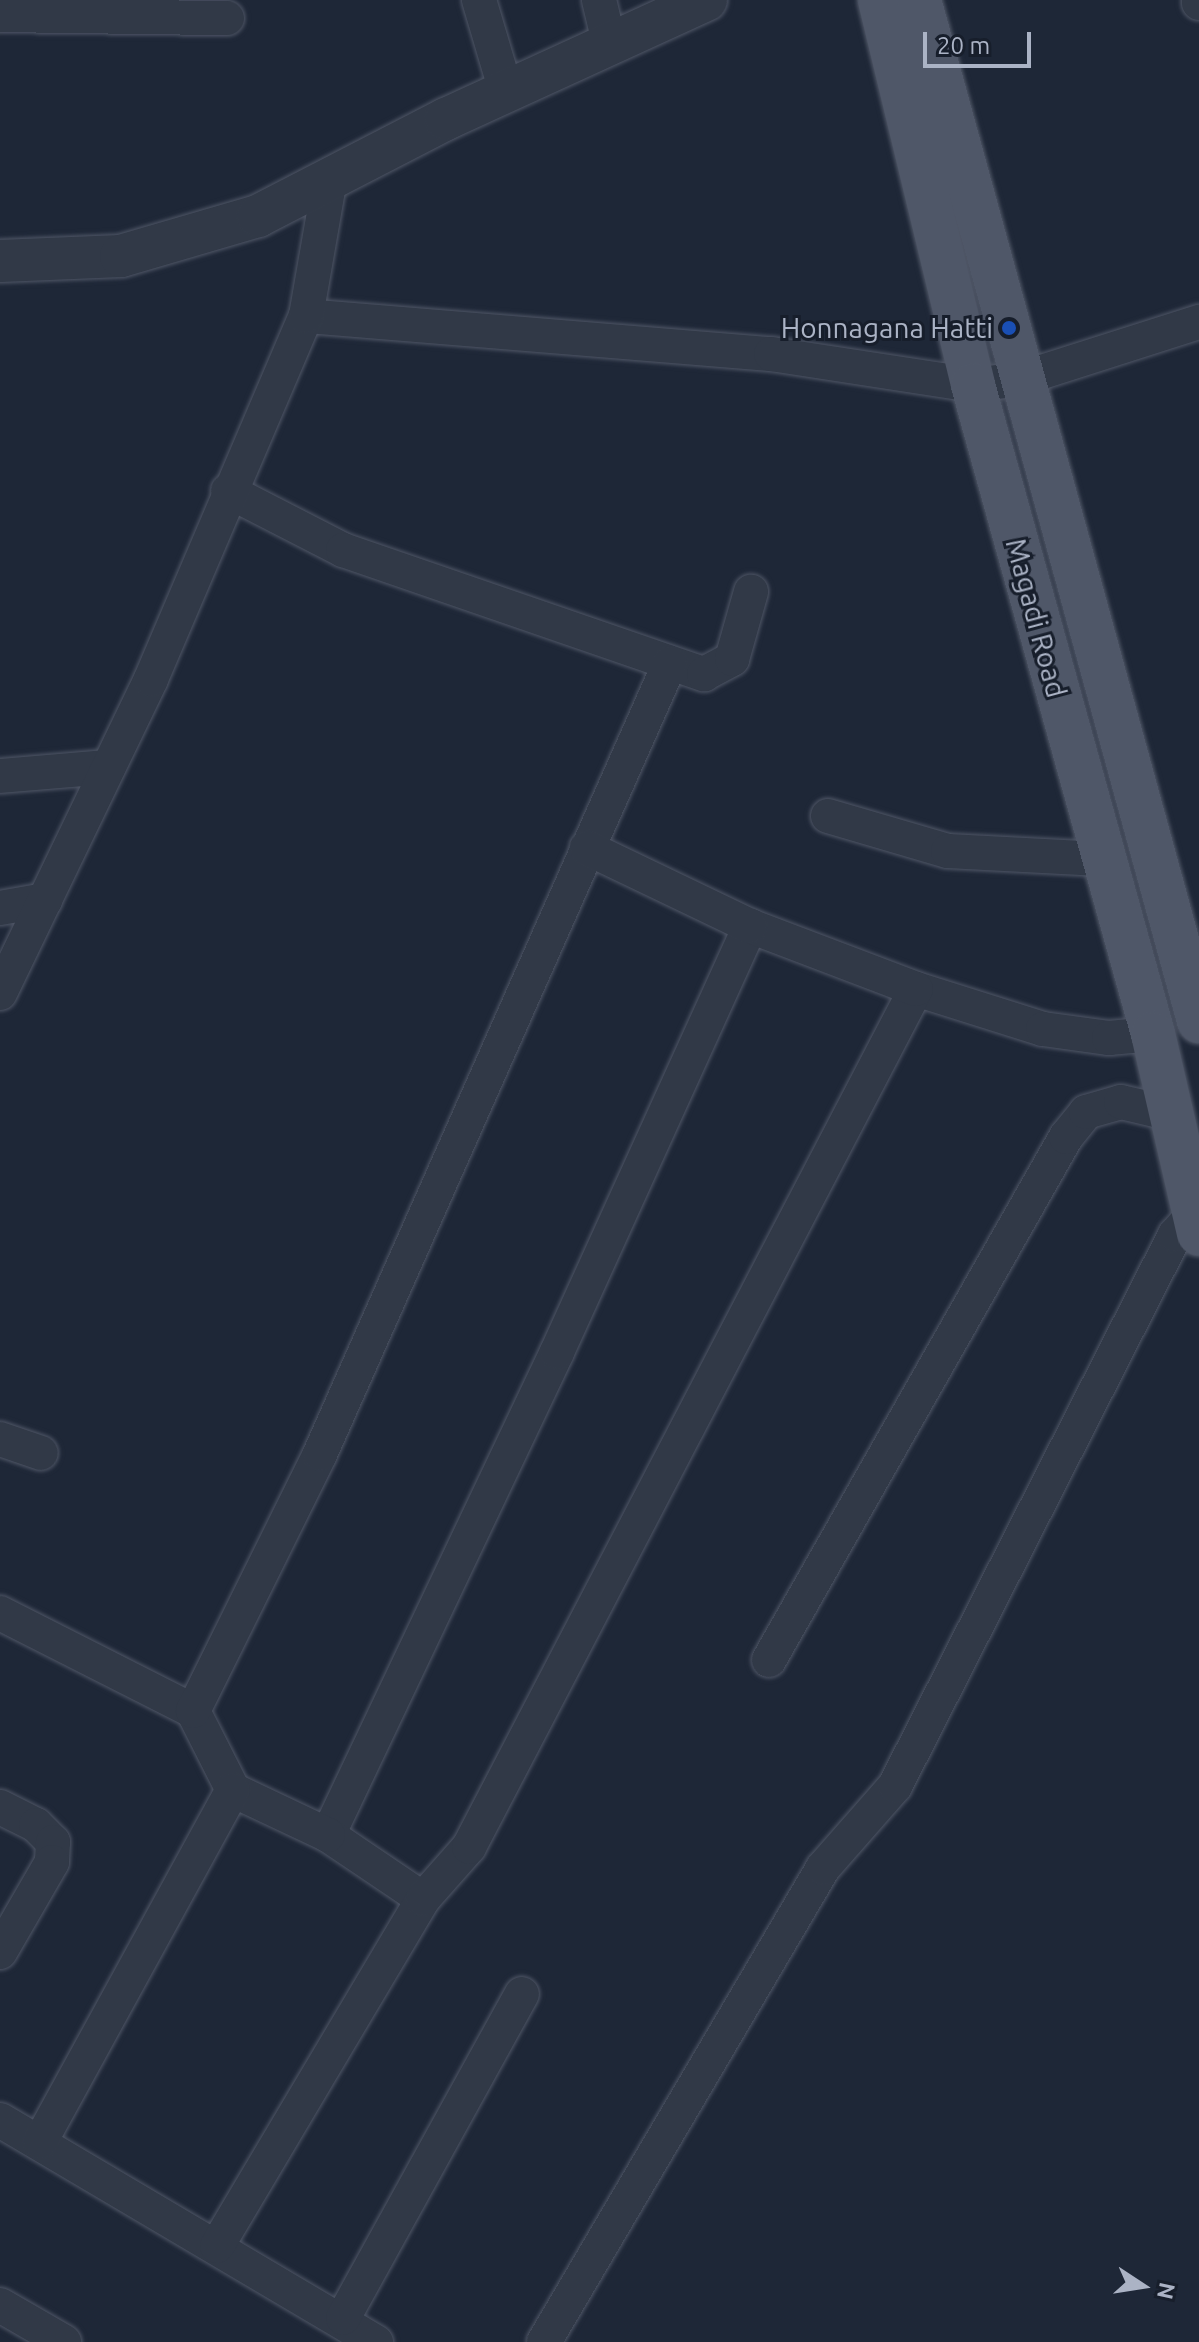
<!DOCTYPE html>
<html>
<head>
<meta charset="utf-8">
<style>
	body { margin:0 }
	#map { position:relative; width:1199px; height:2342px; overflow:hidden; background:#1e2737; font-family:Ubuntu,sans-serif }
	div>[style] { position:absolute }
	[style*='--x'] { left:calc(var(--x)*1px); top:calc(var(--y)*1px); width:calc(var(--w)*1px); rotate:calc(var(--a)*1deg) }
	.roads { filter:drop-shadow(0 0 2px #4f5666) drop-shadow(0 0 2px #4f5666) }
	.minor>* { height:34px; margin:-17px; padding:0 17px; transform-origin:17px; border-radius:17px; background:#313947 }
	.tertiary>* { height:42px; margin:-21px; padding:0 21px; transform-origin:21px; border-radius:21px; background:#313947 }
	.primary>* { height:44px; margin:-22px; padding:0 22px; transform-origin:22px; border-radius:22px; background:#4f5768 }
	.dots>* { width:22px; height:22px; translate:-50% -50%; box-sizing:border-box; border:4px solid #171e2b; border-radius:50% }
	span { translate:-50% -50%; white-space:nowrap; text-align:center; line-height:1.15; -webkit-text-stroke:6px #171e2b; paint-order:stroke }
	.poi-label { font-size:28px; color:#abb3c5 }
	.right { translate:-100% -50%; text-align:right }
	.street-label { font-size:28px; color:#abb3c5 }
	.north { position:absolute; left:1103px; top:2246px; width:80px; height:80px; -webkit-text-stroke:6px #171e2b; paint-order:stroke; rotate:102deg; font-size:22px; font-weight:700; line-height:32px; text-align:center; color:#abb3c5 }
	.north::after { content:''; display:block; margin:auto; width:28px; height:36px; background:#abb3c5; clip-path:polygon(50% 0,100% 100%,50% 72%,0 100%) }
	.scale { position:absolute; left:923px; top:32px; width:108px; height:36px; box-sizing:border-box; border:4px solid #abb3c5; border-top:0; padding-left:10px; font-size:24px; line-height:28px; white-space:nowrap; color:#abb3c5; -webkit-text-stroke:6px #171e2b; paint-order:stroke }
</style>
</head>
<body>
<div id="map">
	<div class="roads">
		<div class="minor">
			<div style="--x:479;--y:0;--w:95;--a:73.5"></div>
			<div style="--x:599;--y:0;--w:43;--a:76.6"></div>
			<div style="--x:1199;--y:0;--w:3;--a:90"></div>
			<div style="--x:0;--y:15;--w:227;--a:0.8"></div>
			<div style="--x:306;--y:316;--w:467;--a:4.7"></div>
			<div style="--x:771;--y:354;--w:204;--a:8.7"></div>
			<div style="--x:973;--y:385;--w:47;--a:-7.3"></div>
			<div style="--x:1020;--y:379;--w:188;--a:-17.7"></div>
			<div style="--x:228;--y:491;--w:129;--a:27.2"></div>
			<div style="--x:343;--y:550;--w:382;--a:19"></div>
			<div style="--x:704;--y:674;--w:32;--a:-28"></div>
			<div style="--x:732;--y:659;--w:70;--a:-74.2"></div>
			<div style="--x:0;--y:776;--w:108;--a:-4.8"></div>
			<div style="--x:828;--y:816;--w:125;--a:16.3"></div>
			<div style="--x:948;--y:851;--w:153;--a:3"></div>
			<div style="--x:0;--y:908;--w:46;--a:-10.1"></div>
			<div style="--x:916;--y:989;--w:133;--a:17.5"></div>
			<div style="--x:1043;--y:1029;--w:67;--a:7.8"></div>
			<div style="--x:1109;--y:1038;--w:44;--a:-5.2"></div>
			<div style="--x:0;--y:993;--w:348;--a:-64.3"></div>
			<div style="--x:151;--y:679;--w:395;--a:-66.9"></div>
			<div style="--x:306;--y:316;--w:140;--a:-80.1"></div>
			<div style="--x:0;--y:1439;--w:43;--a:18.9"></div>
			<div style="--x:0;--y:1613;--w:216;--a:26.9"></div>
			<div style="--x:769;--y:1660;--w:601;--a:-60.41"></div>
			<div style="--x:1066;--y:1137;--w:32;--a:-51"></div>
			<div style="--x:1086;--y:1112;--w:36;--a:-16"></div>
			<div style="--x:1121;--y:1102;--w:52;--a:13.2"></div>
			<div style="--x:0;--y:1807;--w:40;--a:26.6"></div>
			<div style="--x:36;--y:1825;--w:24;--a:45"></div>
			<div style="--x:53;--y:1842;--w:20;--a:93"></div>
			<div style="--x:52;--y:1862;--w:104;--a:120"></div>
			<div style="--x:328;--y:1835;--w:535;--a:-64.63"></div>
			<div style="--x:557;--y:1352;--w:468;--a:-65.6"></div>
			<div style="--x:423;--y:1899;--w:115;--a:-146"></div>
			<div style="--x:328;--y:1835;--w:105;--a:-154.7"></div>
			<div style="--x:233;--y:1790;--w:89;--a:-116.9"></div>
			<div style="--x:193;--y:1711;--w:287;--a:-63.7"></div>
			<div style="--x:320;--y:1454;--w:865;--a:-66.13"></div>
			<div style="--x:0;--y:2120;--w:437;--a:30.6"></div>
			<div style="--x:40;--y:2142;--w:401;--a:-61.3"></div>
			<div style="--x:217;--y:2246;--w:404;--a:-59.3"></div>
			<div style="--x:423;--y:1899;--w:69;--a:-48.5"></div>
			<div style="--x:469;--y:1847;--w:967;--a:-62.48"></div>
			<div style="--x:916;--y:989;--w:178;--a:-159.2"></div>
			<div style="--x:750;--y:926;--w:181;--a:-154.4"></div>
			<div style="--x:0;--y:2305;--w:74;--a:30"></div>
			<div style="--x:343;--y:2318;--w:370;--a:-61.1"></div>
			<div style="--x:544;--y:2342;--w:550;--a:-59.52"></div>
			<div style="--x:823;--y:1868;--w:109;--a:-48.7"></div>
			<div style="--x:895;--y:1786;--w:618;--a:-63.06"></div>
			<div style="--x:1175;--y:1235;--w:27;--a:-48"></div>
		</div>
		<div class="tertiary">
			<div style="--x:0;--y:261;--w:121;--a:-2.4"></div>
			<div style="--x:121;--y:256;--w:143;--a:-16.3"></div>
			<div style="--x:258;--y:216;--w:212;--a:-27.3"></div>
			<div style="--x:446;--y:119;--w:286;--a:-24.6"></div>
		</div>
		<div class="primary">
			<div style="--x:880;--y:0;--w:396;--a:76.4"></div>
			<div style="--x:973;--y:385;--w:673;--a:74.5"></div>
			<div style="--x:1153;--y:1034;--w:205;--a:77"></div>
			<div style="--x:919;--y:0;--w:1059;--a:74.66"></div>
		</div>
	</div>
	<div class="dots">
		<div style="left:1009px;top:328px;background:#1a4fb4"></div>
	</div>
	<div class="poi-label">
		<span class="right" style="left:993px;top:328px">Honnagana Hatti</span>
	</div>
	<div class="street-label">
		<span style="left:1036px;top:618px;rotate:75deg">Magadi Road</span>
	</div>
	<div class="north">N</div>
	<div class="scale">20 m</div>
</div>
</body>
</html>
